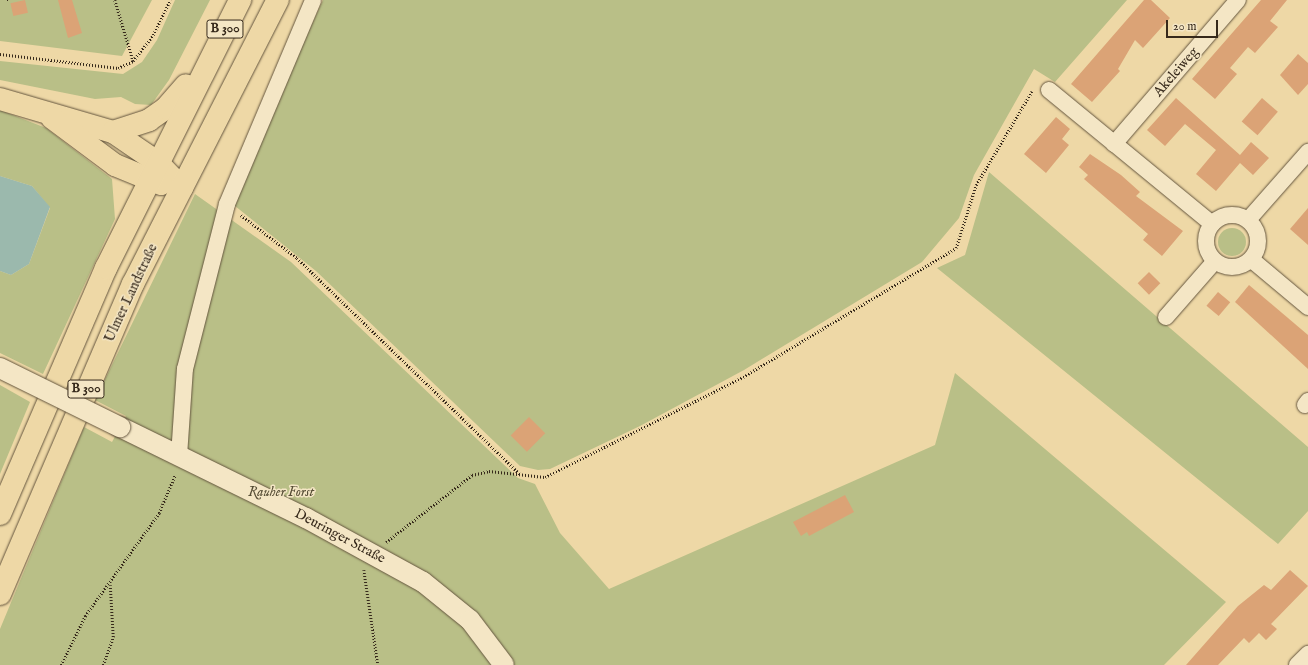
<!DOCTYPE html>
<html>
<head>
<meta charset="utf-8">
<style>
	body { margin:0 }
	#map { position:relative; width:1308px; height:665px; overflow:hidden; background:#eed8a6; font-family:"IM FELL English",serif }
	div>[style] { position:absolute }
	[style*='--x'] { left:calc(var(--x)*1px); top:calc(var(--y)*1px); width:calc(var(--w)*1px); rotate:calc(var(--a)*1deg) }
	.green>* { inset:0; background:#b9bf87 }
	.round { border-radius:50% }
	.water>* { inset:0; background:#9bb9ad }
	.building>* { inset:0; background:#dba376; transform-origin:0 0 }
	.path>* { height:2.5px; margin-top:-1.25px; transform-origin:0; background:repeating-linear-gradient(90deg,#36291b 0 1px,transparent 0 3px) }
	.roads { filter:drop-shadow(0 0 1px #64553e) drop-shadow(0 0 1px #64553e) }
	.minor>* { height:16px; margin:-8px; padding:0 8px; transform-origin:8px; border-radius:8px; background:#f4e6c5 }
	.minor>.ring { margin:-8px; padding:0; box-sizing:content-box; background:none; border:16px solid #f4e6c5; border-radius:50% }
	.tertiary>* { height:20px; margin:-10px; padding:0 10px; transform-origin:10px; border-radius:10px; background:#f4e6c5 }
	.primary>* { height:22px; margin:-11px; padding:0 11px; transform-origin:11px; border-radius:11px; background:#eed8a6 }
	.bridges { filter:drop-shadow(0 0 1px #64553e) drop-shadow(0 0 1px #64553e) }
	.tertiary-bridge>* { height:20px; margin:-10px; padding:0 10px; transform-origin:10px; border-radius:10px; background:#f4e6c5 }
	span { translate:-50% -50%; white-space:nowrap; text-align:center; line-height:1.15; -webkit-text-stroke:3px #f4e6c5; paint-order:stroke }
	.shield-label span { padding:1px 3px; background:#f4e6c5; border:1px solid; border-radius:3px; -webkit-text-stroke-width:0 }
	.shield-label { font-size:13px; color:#36291b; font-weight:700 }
	.street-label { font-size:14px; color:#36291b }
	.park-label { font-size:14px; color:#574e36; font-style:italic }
	.scale { position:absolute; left:1166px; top:20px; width:52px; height:18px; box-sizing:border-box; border:2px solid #36291b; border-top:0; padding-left:5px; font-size:12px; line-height:14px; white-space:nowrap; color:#36291b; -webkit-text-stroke:3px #f4e6c5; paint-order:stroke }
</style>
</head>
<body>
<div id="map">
	<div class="green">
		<div style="clip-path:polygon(0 0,152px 0,122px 56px,0 41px)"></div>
		<div style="clip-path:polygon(175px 0,210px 0,169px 80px,151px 105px,135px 104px,121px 97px,95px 99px,0 80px,0 61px,123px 74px,142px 62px,157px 40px)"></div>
		<div style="clip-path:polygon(323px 0,1127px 0,1055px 82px,1034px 69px,974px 175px,959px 218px,922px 262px,744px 370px,640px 426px,550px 469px,538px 470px,520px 466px,316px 271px,230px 202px)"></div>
		<div style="clip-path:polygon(0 110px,46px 128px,112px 179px,115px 219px,43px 374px,0 353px,0 271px,11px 275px,29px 264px,50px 208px,32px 186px,0 176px)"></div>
		<div style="clip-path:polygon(989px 172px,1308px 447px,1308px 511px,1278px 544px,937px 268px,965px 255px)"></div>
		<div style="clip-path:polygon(195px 194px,291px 262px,518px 478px,535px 484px,560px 533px,609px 589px,935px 445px,955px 373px,1226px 602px,1164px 665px,0 665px,0 629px,84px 427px,112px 442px,126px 416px,95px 400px)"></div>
		<div class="round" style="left:1218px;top:228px;width:28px;height:28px"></div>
		<div style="clip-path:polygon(0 385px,30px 402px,0 474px)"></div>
	</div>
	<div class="water">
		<div style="clip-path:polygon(0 176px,32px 186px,50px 207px,29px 264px,11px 275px,0 271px)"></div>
	</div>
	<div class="building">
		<div style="left:25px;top:0;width:13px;height:15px;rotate:77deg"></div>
		<div style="clip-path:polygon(58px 0,72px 0,82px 33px,68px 38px)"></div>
		<div style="clip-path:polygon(1144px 0,1151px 0,1170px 18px,1143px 48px,1135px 40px,1118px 69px,1120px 71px,1092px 102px,1071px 84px)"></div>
		<div style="clip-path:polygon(1261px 0,1287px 0,1270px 21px,1278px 27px,1255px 53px,1248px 47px,1230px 68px,1237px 74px,1215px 99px,1192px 79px)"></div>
		<div style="clip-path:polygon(1298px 54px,1308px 63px,1308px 84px,1298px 95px,1280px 75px)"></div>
		<div style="clip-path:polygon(1176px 98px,1240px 155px,1251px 142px,1269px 158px,1253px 175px,1240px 163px,1216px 191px,1196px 174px,1216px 150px,1185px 124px,1165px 146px,1147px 130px)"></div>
		<div style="left:1262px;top:98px;width:21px;height:31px;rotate:41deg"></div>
		<div style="clip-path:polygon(1056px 117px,1070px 129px,1062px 139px,1069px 145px,1046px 173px,1024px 154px)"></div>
		<div style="clip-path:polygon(1090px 154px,1121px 175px,1140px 192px,1136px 196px,1183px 231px,1162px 256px,1143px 240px,1148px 234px,1084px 179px,1088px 175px,1079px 167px)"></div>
		<div style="clip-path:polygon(1308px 208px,1308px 245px,1290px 229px)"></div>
		<div style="left:1149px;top:272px;width:16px;height:16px;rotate:45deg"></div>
		<div style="clip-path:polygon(1249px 285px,1308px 335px,1308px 369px,1235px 302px)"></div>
		<div style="left:1218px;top:292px;width:16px;height:18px;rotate:40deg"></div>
		<div style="left:529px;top:417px;width:23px;height:26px;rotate:45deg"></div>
		<div style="clip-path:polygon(845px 495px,854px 512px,809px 536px,807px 532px,801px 536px,793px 522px)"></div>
		<div style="clip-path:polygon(1290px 570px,1308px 586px,1271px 624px,1277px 629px,1266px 640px,1259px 633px,1249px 643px,1244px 638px,1218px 665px,1186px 665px,1238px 606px,1264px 585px,1271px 590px)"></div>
	</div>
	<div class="path">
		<div style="--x:7;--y:0;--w:1;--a:0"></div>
		<div style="--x:115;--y:0;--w:63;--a:73.3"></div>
		<div style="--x:0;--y:54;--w:119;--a:6.8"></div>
		<div style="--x:118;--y:68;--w:17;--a:-25"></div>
		<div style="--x:133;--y:61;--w:33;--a:-52"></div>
		<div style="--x:153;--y:35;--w:39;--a:-64"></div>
		<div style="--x:241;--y:215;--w:71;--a:37.5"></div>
		<div style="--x:297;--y:258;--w:310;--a:44.1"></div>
		<div style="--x:386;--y:542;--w:109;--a:-37.9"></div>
		<div style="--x:472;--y:475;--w:17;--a:-13"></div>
		<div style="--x:489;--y:471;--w:56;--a:6.1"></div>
		<div style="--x:545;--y:477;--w:222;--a:-26.8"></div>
		<div style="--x:743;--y:377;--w:249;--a:-31.2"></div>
		<div style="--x:956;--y:248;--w:66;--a:-72.4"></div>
		<div style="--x:976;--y:185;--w:109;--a:-59.2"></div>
		<div style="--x:364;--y:570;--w:96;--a:81.6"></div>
		<div style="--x:61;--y:665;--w:55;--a:-63.9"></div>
		<div style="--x:85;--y:616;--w:127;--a:-54.3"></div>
		<div style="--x:159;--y:513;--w:41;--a:-67.2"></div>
		<div style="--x:103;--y:665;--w:30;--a:-70"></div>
		<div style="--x:113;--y:637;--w:52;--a:-93.3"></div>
	</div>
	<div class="roads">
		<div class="minor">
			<div style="--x:1049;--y:90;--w:211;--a:39.4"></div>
			<div style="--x:1114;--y:144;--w:190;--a:-49.3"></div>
			<div class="ring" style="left:1206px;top:215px;width:36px;height:36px"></div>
			<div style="--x:1248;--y:220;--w:91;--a:-48.6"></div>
			<div style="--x:1252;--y:260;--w:73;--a:40"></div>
			<div style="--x:1166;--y:317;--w:74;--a:-48.8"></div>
			<div style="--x:1305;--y:405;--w:5;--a:-53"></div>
			<div style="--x:179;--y:456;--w:87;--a:-86.1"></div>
			<div style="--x:185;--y:369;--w:170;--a:-75.7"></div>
			<div style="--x:227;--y:204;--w:221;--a:-67.1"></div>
			<div style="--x:1297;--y:665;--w:16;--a:-45"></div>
		</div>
		<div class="tertiary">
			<div style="--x:120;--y:427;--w:207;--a:26.1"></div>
			<div style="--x:306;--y:518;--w:133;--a:28.7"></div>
			<div style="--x:423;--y:582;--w:60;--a:39"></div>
			<div style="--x:470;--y:620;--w:56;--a:52.9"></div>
		</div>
		<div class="primary">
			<div style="--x:0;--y:99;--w:118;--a:16.3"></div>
			<div style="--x:113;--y:132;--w:53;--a:34.3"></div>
			<div style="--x:157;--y:162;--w:36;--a:46"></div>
			<div style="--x:52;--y:118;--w:79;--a:36.7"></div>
			<div style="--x:115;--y:165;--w:50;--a:22.4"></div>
			<div style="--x:113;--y:132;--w:38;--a:-18"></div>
			<div style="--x:149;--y:120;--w:21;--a:-35"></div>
			<div style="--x:166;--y:108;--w:30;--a:-49"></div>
			<div style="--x:0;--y:514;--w:268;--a:-66.7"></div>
			<div style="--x:106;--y:268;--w:300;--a:-63.4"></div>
			<div style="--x:0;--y:594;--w:337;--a:-66.8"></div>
			<div style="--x:133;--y:284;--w:319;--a:-63"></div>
		</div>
	</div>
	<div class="bridges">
		<div class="tertiary-bridge">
			<div style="--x:0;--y:368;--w:134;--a:26.2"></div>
		</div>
	</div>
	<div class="shield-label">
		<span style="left:225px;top:29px">B 300</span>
		<span style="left:86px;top:389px">B 300</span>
	</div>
	<div class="street-label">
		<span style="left:1176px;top:72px;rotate:-49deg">Akeleiweg</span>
		<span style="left:131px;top:293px;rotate:-65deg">Ulmer Landstraße</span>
		<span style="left:340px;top:536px;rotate:28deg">Deuringer Straße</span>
	</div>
	<div class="park-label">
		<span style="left:281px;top:492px">Rauher Forst</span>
	</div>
	<div class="scale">20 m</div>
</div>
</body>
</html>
